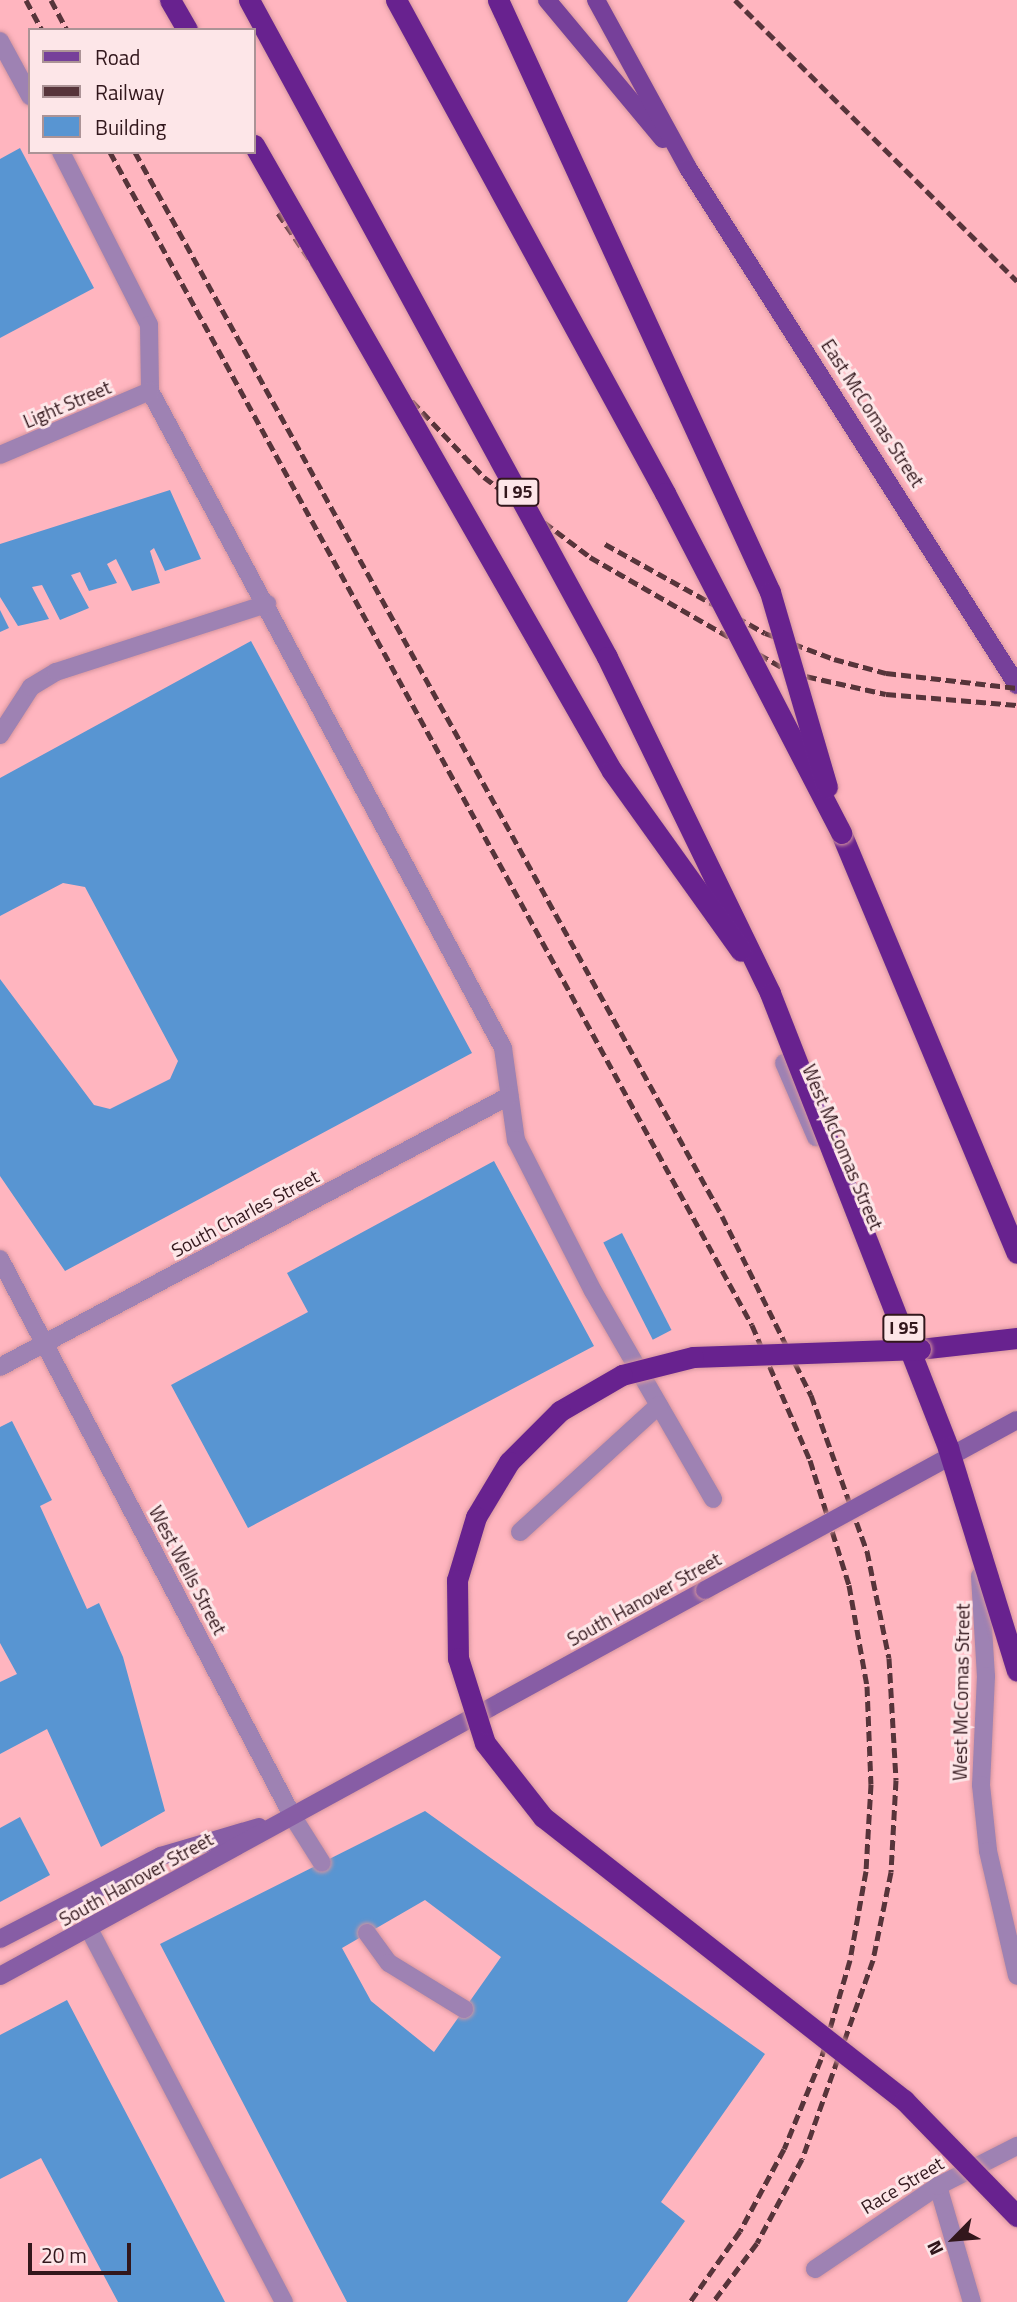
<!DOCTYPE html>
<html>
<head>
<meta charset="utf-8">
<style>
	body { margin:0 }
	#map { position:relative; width:1017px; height:2302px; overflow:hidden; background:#ffb5bf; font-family:"Titillium Web",sans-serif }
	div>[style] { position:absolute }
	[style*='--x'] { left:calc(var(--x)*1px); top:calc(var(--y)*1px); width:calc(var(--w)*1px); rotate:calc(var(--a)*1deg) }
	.building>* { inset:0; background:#5895d2; transform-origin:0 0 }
	.roads { filter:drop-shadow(0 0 2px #d6959e) drop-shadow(0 0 2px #d6959e) }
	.lane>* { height:18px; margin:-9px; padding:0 9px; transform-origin:9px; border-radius:9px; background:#9e82b3 }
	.street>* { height:18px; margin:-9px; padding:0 9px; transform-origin:9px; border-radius:9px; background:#9e82b3 }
	.secondary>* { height:18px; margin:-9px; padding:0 9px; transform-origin:9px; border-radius:9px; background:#875da5 }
	.primary>* { height:18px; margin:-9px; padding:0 9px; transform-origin:9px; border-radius:9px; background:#76409a }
	.highway>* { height:21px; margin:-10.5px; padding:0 10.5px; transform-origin:10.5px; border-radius:10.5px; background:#68228f }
	.rail>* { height:5px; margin-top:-2.5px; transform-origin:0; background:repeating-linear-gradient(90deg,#57343a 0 10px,transparent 0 15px) }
	.bridges { filter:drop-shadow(0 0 2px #d6959e) drop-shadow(0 0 2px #d6959e) }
	.secondary-bridge>* { height:18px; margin:-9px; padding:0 9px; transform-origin:9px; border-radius:9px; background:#875da5 }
	.highway-bridge>* { height:21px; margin:-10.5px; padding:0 10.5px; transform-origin:10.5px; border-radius:10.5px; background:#68228f }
	span { translate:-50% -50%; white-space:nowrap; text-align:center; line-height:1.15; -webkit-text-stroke:6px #fde6e8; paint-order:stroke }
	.shield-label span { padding:2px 5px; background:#fde6e8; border:2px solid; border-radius:5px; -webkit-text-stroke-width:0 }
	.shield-label { font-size:18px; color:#32171c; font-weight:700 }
	.street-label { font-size:19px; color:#32171c }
	.legend { position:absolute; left:28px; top:28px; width:228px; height:126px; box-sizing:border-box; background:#fde6e8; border:2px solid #ac9396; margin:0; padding:9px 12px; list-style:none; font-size:21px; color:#32171c }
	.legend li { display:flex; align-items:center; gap:14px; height:35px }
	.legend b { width:35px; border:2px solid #ac9396 }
	.north { position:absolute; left:919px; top:2204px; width:70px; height:70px; -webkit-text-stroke:5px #fde6e8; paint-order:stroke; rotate:245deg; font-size:19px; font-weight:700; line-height:28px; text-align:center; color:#32171c }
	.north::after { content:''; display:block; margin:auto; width:24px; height:32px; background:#32171c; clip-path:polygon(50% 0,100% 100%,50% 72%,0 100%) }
	.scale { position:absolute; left:28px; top:2243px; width:103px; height:32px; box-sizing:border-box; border:4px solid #32171c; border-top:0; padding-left:9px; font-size:21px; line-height:24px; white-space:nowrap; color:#32171c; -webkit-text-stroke:5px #fde6e8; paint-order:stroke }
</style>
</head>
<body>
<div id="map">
	<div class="building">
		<div style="clip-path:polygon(20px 148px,94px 288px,0 338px,0 159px)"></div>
		<div style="clip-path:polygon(170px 490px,201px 559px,165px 571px,154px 548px,150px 551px,160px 583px,132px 591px,116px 559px,107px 564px,117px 583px,89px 591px,80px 572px,71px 575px,89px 608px,60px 620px,42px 585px,32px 587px,49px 619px,18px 626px,0 597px,0 544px)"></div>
		<div style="clip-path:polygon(0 610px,9px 628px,0 632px)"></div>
		<div style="clip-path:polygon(251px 641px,472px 1053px,65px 1271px,0 1176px,0 979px,94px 1105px,110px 1109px,170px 1079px,178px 1061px,85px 887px,63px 883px,0 916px,0 778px)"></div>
		<div style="clip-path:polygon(494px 1161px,594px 1346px,248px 1528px,171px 1385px,308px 1312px,287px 1273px)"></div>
		<div style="left:622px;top:1233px;width:109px;height:21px;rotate:63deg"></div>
		<div style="clip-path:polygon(12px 1421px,52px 1500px,40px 1506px,87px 1609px,99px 1603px,123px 1657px,165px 1811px,101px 1847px,47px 1729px,0 1754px,0 1682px,17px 1674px,0 1643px,0 1427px)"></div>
		<div style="clip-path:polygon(evenodd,425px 1811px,765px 2054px,661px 2202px,685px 2221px,627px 2302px,347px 2302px,160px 1944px,425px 1811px,425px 1900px,501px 1957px,434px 2052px,371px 2001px,342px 1948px,425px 1900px)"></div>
		<div style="clip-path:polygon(20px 1817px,50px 1875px,0 1902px,0 1828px)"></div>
		<div style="clip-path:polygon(67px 2000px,225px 2302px,118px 2302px,41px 2158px,0 2179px,0 2035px)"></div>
	</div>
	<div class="roads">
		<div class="lane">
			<div style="--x:0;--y:41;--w:63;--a:61.4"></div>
			<div style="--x:61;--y:152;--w:194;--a:63"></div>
			<div style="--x:149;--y:325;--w:66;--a:89.1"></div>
			<div style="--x:150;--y:391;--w:746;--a:61.75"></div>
			<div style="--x:503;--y:1048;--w:93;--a:82"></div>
			<div style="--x:516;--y:1140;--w:169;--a:63"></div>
			<div style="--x:593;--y:1291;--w:240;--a:60"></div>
			<div style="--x:0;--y:735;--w:57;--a:-57.1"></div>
			<div style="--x:31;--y:687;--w:29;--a:-31"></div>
			<div style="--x:56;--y:672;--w:222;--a:-17.9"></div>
			<div style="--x:520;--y:1532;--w:188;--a:-42.4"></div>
			<div style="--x:293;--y:1817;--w:54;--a:57.8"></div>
			<div style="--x:89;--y:1929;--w:421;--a:62.4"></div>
			<div style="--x:367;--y:1933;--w:37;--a:54"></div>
			<div style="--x:389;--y:1963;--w:88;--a:31.5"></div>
			<div style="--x:938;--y:2186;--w:121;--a:73.7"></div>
		</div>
		<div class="street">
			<div style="--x:0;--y:455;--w:163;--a:-23.1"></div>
			<div style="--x:784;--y:1063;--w:81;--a:66.6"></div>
			<div style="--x:0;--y:1259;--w:630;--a:62.3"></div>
			<div style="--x:0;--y:1367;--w:577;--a:-28.03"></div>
			<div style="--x:980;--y:1576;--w:100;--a:86.6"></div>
			<div style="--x:986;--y:1676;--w:109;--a:92.6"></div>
			<div style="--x:981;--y:1785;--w:66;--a:83.9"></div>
			<div style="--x:988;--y:1851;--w:128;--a:76.9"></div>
			<div style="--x:815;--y:2269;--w:148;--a:-34"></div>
			<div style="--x:938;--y:2186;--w:89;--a:-26.9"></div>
		</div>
		<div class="secondary">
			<div style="--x:0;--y:1939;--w:181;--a:-27.3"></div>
			<div style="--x:161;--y:1856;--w:102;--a:-16.5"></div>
			<div style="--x:0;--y:1976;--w:804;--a:-28.7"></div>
		</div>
		<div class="primary">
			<div style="--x:547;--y:0;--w:181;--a:50.2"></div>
			<div style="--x:596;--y:0;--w:192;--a:61.3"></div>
			<div style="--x:688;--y:168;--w:613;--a:57.53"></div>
		</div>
		<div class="highway">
			<div style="--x:170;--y:0;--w:34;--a:60"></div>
			<div style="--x:841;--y:833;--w:455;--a:67.3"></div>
			<div style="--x:920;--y:1349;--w:98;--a:-6.5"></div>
		</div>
	</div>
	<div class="rail">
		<div style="--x:26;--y:0;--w:34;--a:62"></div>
		<div style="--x:51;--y:0;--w:34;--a:62"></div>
		<div style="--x:735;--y:0;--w:398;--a:44.9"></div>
		<div style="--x:110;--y:152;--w:1337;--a:61.31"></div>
		<div style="--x:752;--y:1325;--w:147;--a:66.8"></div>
		<div style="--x:810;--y:1460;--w:131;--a:72.7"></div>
		<div style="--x:849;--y:1585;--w:103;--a:79.9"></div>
		<div style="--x:867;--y:1686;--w:98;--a:87.7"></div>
		<div style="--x:871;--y:1784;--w:87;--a:93.3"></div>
		<div style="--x:866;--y:1871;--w:90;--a:100.2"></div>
		<div style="--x:850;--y:1960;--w:103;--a:106.3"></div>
		<div style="--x:821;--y:2059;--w:97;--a:112.3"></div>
		<div style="--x:784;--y:2149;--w:93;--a:118.2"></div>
		<div style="--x:740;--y:2231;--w:87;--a:125.2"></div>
		<div style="--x:135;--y:152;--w:1215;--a:61.11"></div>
		<div style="--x:722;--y:1216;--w:200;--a:63.6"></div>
		<div style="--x:811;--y:1395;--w:166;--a:70.3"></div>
		<div style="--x:867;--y:1551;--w:109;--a:78.4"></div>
		<div style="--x:889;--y:1658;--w:122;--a:86.7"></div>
		<div style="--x:896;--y:1780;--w:92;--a:93.1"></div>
		<div style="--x:891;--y:1872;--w:90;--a:101.6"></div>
		<div style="--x:873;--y:1960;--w:211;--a:109.6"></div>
		<div style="--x:802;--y:2159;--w:95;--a:118.2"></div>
		<div style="--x:757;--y:2243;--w:74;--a:126.7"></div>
		<div style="--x:278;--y:213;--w:201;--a:55.8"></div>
		<div style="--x:391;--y:379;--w:135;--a:46.5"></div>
		<div style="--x:484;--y:477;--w:133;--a:37"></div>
		<div style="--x:590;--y:557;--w:233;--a:29.9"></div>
		<div style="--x:792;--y:673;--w:96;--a:12.6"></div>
		<div style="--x:886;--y:694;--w:131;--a:4.8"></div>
		<div style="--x:605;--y:544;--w:183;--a:29.1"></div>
		<div style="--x:765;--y:633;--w:74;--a:20.6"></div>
		<div style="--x:834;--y:659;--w:54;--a:15.1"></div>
		<div style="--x:886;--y:673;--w:132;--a:6.5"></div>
	</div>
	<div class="bridges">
		<div class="secondary-bridge">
			<div style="--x:705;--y:1590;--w:355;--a:-28.6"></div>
		</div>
		<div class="highway-bridge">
			<div style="--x:249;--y:0;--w:748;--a:61.41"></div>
			<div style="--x:607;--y:657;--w:373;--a:64.1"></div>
			<div style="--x:770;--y:993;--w:489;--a:68.6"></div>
			<div style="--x:948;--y:1448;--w:233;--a:72.8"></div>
			<div style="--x:396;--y:0;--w:562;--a:61.38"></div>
			<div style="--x:665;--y:493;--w:383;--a:62.6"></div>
			<div style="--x:498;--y:0;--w:651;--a:65.32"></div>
			<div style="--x:770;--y:592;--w:203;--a:73.7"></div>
			<div style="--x:254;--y:145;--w:721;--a:60.24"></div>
			<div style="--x:612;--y:771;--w:221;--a:54.4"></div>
			<div style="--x:920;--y:1349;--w:227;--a:178"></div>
			<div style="--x:693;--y:1357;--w:73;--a:165.8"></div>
			<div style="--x:622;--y:1375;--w:72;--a:149.9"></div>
			<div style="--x:560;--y:1411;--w:72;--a:135"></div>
			<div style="--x:509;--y:1462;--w:64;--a:121"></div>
			<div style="--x:476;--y:1517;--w:66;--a:106.8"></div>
			<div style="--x:457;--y:1580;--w:78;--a:89.3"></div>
			<div style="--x:458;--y:1658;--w:89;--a:72.4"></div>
			<div style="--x:485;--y:1743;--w:94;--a:51.9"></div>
			<div style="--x:543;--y:1817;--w:459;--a:38.1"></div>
			<div style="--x:904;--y:2100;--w:162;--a:45.8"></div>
		</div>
	</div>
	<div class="shield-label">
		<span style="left:518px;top:492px">I 95</span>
		<span style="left:904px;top:1328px">I 95</span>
	</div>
	<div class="street-label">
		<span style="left:67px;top:404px;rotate:-23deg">Light Street</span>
		<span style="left:873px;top:413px;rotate:57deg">East McComas Street</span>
		<span style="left:843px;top:1147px;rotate:67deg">West McComas Street</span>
		<span style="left:245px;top:1213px;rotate:-28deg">South Charles Street</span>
		<span style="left:188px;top:1570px;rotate:62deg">West Wells Street</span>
		<span style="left:644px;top:1599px;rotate:-29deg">South Hanover Street</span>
		<span style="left:961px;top:1692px;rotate:-89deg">West McComas Street</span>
		<span style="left:136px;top:1879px;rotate:-29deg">South Hanover Street</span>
		<span style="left:902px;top:2185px;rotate:-31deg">Race Street</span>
	</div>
	<ul class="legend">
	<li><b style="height:9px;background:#76409a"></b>Road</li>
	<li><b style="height:9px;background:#57343a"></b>Railway</li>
	<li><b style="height:19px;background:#5895d2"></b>Building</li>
	</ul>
	<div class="north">N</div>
	<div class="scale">20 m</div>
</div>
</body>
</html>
